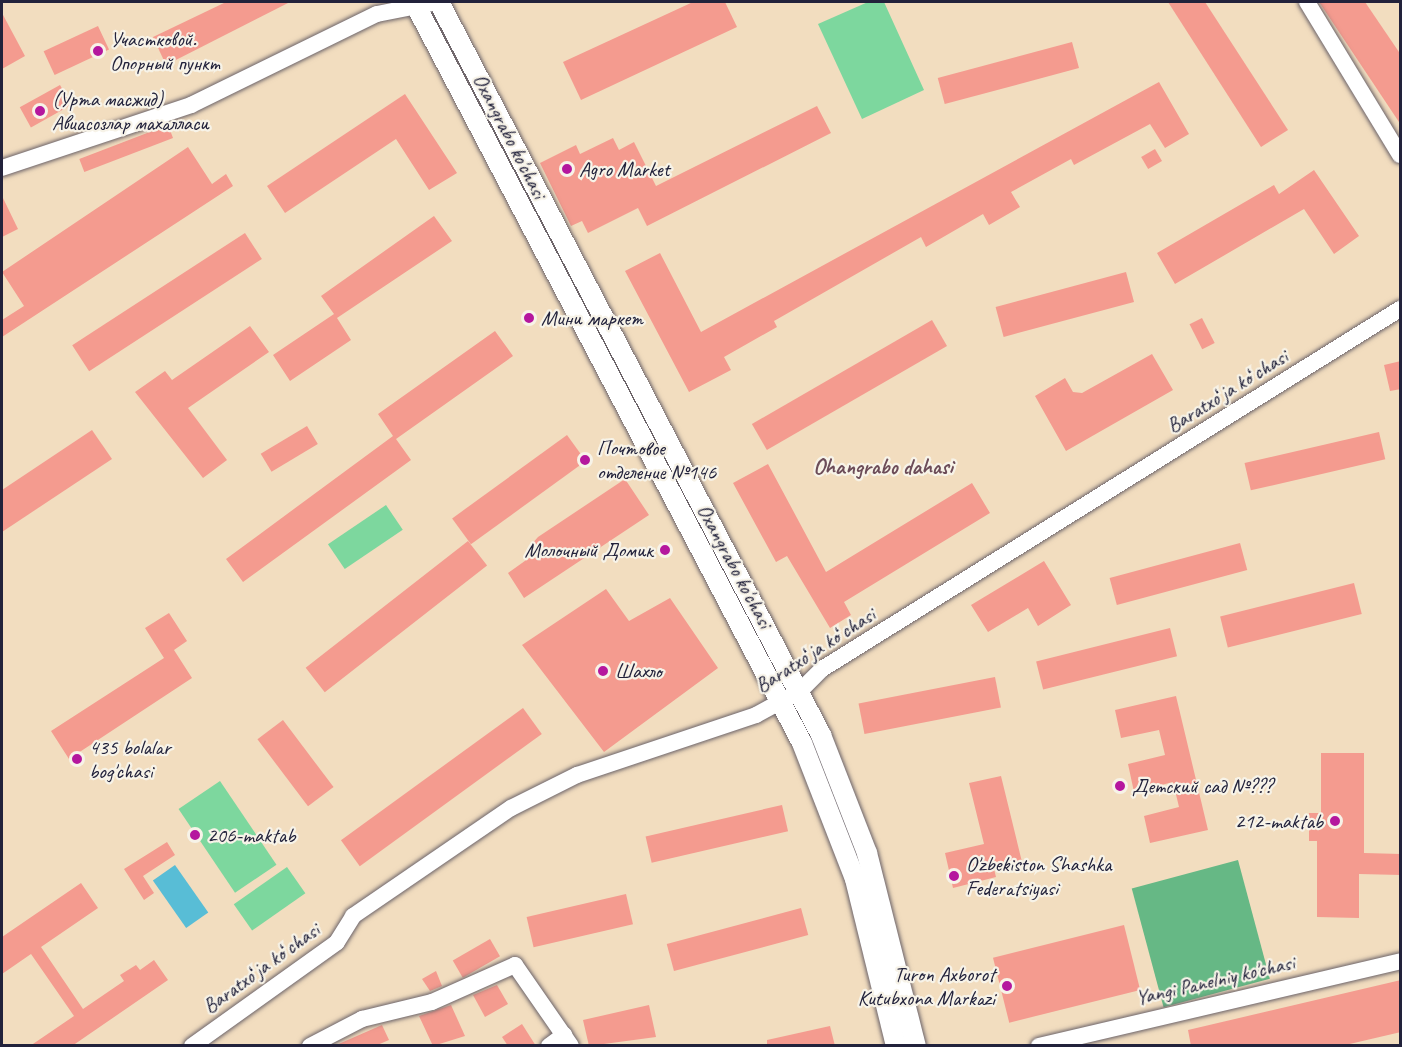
<!DOCTYPE html>
<html>
<head>
<meta charset="utf-8">
<style>
	body { margin:0 }
	#map { position:relative; width:1402px; height:1047px; overflow:hidden; background:#f2ddbf; font-family:Caveat,sans-serif }
	div>[style] { position:absolute }
	[style*='--x'] { left:calc(var(--x)*1px); top:calc(var(--y)*1px); width:calc(var(--w)*1px); rotate:calc(var(--a)*1deg) }
	.green>* { inset:0; background:#7dd79e; transform-origin:0 0 }
	.forest>* { inset:0; background:#66b885; transform-origin:0 0 }
	.water>* { inset:0; background:#58bdd6; transform-origin:0 0 }
	.building>* { inset:0; background:#f49b8f; transform-origin:0 0 }
	.roads { filter:drop-shadow(0 0 2px #6b6369) drop-shadow(0 0 2px #6b6369) }
	.minor>* { height:16px; margin:-8px; padding:0 8px; transform-origin:8px; border-radius:8px; background:#fff }
	.major>* { height:20px; margin:-10px; padding:0 10px; transform-origin:10px; border-radius:10px; background:#fff }
	.dots>* { width:16px; height:16px; translate:-50% -50%; box-sizing:border-box; border:3px solid #f7f3e8; border-radius:50% }
	span { translate:-50% -50%; white-space:nowrap; text-align:center; line-height:1.15; -webkit-text-stroke:4.5px #f7f3e8; paint-order:stroke }
	.poi-label { font-size:21px; color:#22223b }
	.left { translate:0 -50%; text-align:left }
	.right { translate:-100% -50%; text-align:right }
	.street-label { font-size:21px; color:#22223b }
	.neighbourhood-label { font-size:22px; color:#6c4c58; font-weight:700 }
	.frame { position:absolute; inset:0; border:3px solid #22223b; pointer-events:none }
</style>
</head>
<body>
<div id="map">
	<div class="green">
		<div style="clip-path:polygon(868px 2px,884px 2px,924px 90px,862px 119px,818px 24px)"></div>
		<div style="left:386px;top:505px;width:30px;height:70px;rotate:56deg"></div>
		<div style="left:220px;top:781px;width:101px;height:50px;rotate:56deg"></div>
		<div style="left:287px;top:867px;width:32px;height:65px;rotate:55deg"></div>
	</div>
	<div class="forest">
		<div style="left:1238px;top:860px;width:123px;height:110px;rotate:75deg"></div>
	</div>
	<div class="water">
		<div style="left:175px;top:865px;width:58px;height:27px;rotate:55deg"></div>
	</div>
	<div class="building">
		<div style="clip-path:polygon(226px 2px,290px 2px,166px 65px,153px 37px)"></div>
		<div style="clip-path:polygon(693px 2px,725px 2px,737px 27px,581px 100px,563px 62px)"></div>
		<div style="clip-path:polygon(1168px 2px,1205px 2px,1288px 130px,1261px 147px)"></div>
		<div style="clip-path:polygon(1319px 2px,1365px 2px,1401px 55px,1401px 125px)"></div>
		<div style="clip-path:polygon(2px 13px,25px 56px,2px 69px)"></div>
		<div style="left:98px;top:26px;width:26px;height:60px;rotate:65deg"></div>
		<div style="left:1072px;top:42px;width:27px;height:139px;rotate:75deg"></div>
		<div style="clip-path:polygon(1159px 82px,1189px 134px,1165px 148px,1150px 124px,1074px 165px,1071px 159px,1011px 192px,1020px 207px,989px 225px,983px 214px,926px 247px,921px 237px,774px 321px,777px 327px,724px 357px,731px 370px,689px 392px,625px 271px,660px 253px,701px 332px)"></div>
		<div style="left:60px;top:85px;width:23px;height:46px;rotate:61deg"></div>
		<div style="clip-path:polygon(405px 94px,457px 173px,429px 190px,396px 139px,285px 213px,267px 186px)"></div>
		<div style="clip-path:polygon(817px 106px,831px 133px,647px 226px,638px 208px,588px 233px,582px 221px,571px 226px,540px 163px,576px 145px,580px 154px,613px 138px,619px 150px,634px 142px,656px 186px)"></div>
		<div style="left:168px;top:125px;width:14px;height:95px;rotate:69deg"></div>
		<div style="clip-path:polygon(188px 147px,212px 184px,226px 174px,233px 186px,2px 337px,2px 320px,24px 306px,2px 272px)"></div>
		<div style="left:1155px;top:149px;width:14px;height:16px;rotate:60deg"></div>
		<div style="clip-path:polygon(1314px 170px,1359px 236px,1334px 254px,1304px 209px,1175px 284px,1157px 253px,1274px 185px,1279px 194px)"></div>
		<div style="clip-path:polygon(2px 196px,18px 229px,2px 237px)"></div>
		<div style="clip-path:polygon(434px 216px,452px 241px,337px 318px,351px 340px,290px 381px,273px 355px,334px 314px,321px 296px)"></div>
		<div style="left:245px;top:233px;width:31px;height:206px;rotate:57deg"></div>
		<div style="left:1126px;top:272px;width:31px;height:135px;rotate:75deg"></div>
		<div style="left:1202px;top:318px;width:28px;height:14px;rotate:63deg"></div>
		<div style="left:932px;top:320px;width:30px;height:208px;rotate:60deg"></div>
		<div style="clip-path:polygon(250px 326px,269px 352px,188px 408px,227px 460px,203px 478px,135px 392px,165px 371px,172px 380px)"></div>
		<div style="clip-path:polygon(495px 331px,513px 356px,396px 439px,411px 460px,243px 582px,226px 559px,393px 436px,378px 414px)"></div>
		<div style="clip-path:polygon(1152px 354px,1173px 390px,1066px 451px,1035px 396px,1065px 378px,1073px 392px,1082px 393px)"></div>
		<div style="clip-path:polygon(1401px 361px,1401px 389px,1390px 391px,1384px 365px)"></div>
		<div style="left:307px;top:426px;width:21px;height:54px;rotate:59deg"></div>
		<div style="clip-path:polygon(92px 430px,112px 459px,2px 532px,2px 490px)"></div>
		<div style="left:1379px;top:432px;width:28px;height:138px;rotate:77deg"></div>
		<div style="left:567px;top:435px;width:32px;height:142px;rotate:54deg"></div>
		<div style="clip-path:polygon(768px 464px,826px 572px,972px 483px,990px 513px,844px 602px,851px 615px,830px 628px,787px 556px,776px 562px,733px 483px)"></div>
		<div style="clip-path:polygon(625px 479px,649px 515px,524px 598px,508px 573px,536px 553px,531px 545px,538px 537px)"></div>
		<div style="left:468px;top:541px;width:31px;height:206px;rotate:52deg"></div>
		<div style="left:1240px;top:543px;width:28px;height:135px;rotate:75deg"></div>
		<div style="clip-path:polygon(1044px 561px,1071px 605px,1038px 626px,1028px 608px,988px 632px,971px 605px)"></div>
		<div style="left:1354px;top:583px;width:32px;height:138px;rotate:76deg"></div>
		<div style="clip-path:polygon(606px 589px,629px 621px,670px 598px,718px 668px,604px 752px,522px 645px)"></div>
		<div style="clip-path:polygon(169px 613px,187px 641px,174px 650px,192px 678px,69px 759px,51px 731px,164px 658px,145px 628px)"></div>
		<div style="left:1170px;top:628px;width:29px;height:138px;rotate:76deg"></div>
		<div style="left:995px;top:677px;width:31px;height:139px;rotate:79deg"></div>
		<div style="clip-path:polygon(1176px 696px,1208px 830px,1150px 843px,1144px 816px,1179px 807px,1173px 782px,1134px 792px,1128px 764px,1165px 755px,1159px 730px,1121px 738px,1115px 710px)"></div>
		<div style="left:523px;top:708px;width:32px;height:225px;rotate:54deg"></div>
		<div style="left:283px;top:720px;width:84px;height:32px;rotate:53deg"></div>
		<div style="clip-path:polygon(1321px 753px,1364px 753px,1364px 853px,1401px 854px,1401px 875px,1359px 874px,1359px 918px,1317px 917px,1317px 841px,1309px 841px,1309px 813px,1321px 813px)"></div>
		<div style="clip-path:polygon(1001px 776px,1022px 862px,994px 869px,996px 877px,953px 888px,945px 853px,984px 844px,969px 783px)"></div>
		<div style="left:782px;top:805px;width:27px;height:140px;rotate:77deg"></div>
		<div style="clip-path:polygon(167px 842px,175px 855px,143px 876px,154px 893px,144px 900px,124px 869px)"></div>
		<div style="clip-path:polygon(81px 883px,98px 908px,41px 947px,83px 1009px,124px 981px,120px 975px,136px 965px,140px 970px,154px 960px,168px 980px,72px 1046px,30px 1046px,74px 1016px,31px 954px,2px 974px,2px 937px)"></div>
		<div style="left:626px;top:894px;width:31px;height:102px;rotate:77deg"></div>
		<div style="left:801px;top:908px;width:28px;height:139px;rotate:75deg"></div>
		<div style="left:1124px;top:925px;width:67px;height:135px;rotate:76deg"></div>
		<div style="left:490px;top:939px;width:20px;height:43px;rotate:60deg"></div>
		<div style="clip-path:polygon(436px 971px,442px 986px,430px 991px,422px 979px)"></div>
		<div style="clip-path:polygon(1401px 980px,1401px 1032px,1341px 1046px,1191px 1046px,1188px 1030px)"></div>
		<div style="clip-path:polygon(497px 985px,508px 1004px,485px 1017px,473px 995px)"></div>
		<div style="clip-path:polygon(451px 1005px,465px 1036px,433px 1046px,419px 1016px)"></div>
		<div style="clip-path:polygon(649px 1005px,656px 1037px,589px 1046px,583px 1020px)"></div>
		<div style="clip-path:polygon(522px 1024px,536px 1046px,508px 1046px,502px 1037px)"></div>
		<div style="clip-path:polygon(382px 1025px,389px 1040px,375px 1046px,334px 1046px)"></div>
		<div style="clip-path:polygon(830px 1026px,835px 1046px,767px 1046px,767px 1040px)"></div>
	</div>
	<div class="roads">
		<div class="minor">
			<div style="--x:1307;--y:2;--w:179;--a:58.7"></div>
			<div style="--x:2;--y:168;--w:199;--a:-18.4"></div>
			<div style="--x:191;--y:105;--w:207;--a:-26.1"></div>
			<div style="--x:377;--y:14;--w:61;--a:-11.3"></div>
			<div style="--x:192;--y:1046;--w:178;--a:-35.6"></div>
			<div style="--x:337;--y:942;--w:31;--a:-58"></div>
			<div style="--x:353;--y:916;--w:191;--a:-34.4"></div>
			<div style="--x:511;--y:808;--w:74;--a:-26.6"></div>
			<div style="--x:577;--y:775;--w:189;--a:-18.5"></div>
			<div style="--x:756;--y:715;--w:50;--a:-28.6"></div>
			<div style="--x:800;--y:691;--w:31;--a:-45"></div>
			<div style="--x:822;--y:669;--w:681;--a:-31.92"></div>
			<div style="--x:310;--y:1046;--w:59;--a:-27.4"></div>
			<div style="--x:362;--y:1019;--w:72;--a:-13.7"></div>
			<div style="--x:432;--y:1002;--w:91;--a:-24"></div>
			<div style="--x:515;--y:965;--w:98;--a:55.3"></div>
			<div style="--x:549;--y:1046;--w:19;--a:-36"></div>
			<div style="--x:1039;--y:1046;--w:371;--a:-13.2"></div>
		</div>
		<div class="major">
			<div style="--x:414;--y:2;--w:836;--a:62.36"></div>
			<div style="--x:802;--y:743;--w:146;--a:68.7"></div>
			<div style="--x:855;--y:879;--w:172;--a:76.2"></div>
			<div style="--x:439;--y:2;--w:827;--a:62.47"></div>
			<div style="--x:821;--y:735;--w:127;--a:68.7"></div>
			<div style="--x:867;--y:853;--w:199;--a:75.8"></div>
		</div>
	</div>
	<div class="dots">
		<div style="left:98px;top:51px;background:#b5179e"></div>
		<div style="left:40px;top:111px;background:#b5179e"></div>
		<div style="left:567px;top:169px;background:#b5179e"></div>
		<div style="left:529px;top:318px;background:#b5179e"></div>
		<div style="left:585px;top:460px;background:#b5179e"></div>
		<div style="left:665px;top:550px;background:#b5179e"></div>
		<div style="left:603px;top:671px;background:#b5179e"></div>
		<div style="left:77px;top:759px;background:#b5179e"></div>
		<div style="left:1120px;top:786px;background:#b5179e"></div>
		<div style="left:1335px;top:821px;background:#b5179e"></div>
		<div style="left:195px;top:835px;background:#b5179e"></div>
		<div style="left:954px;top:876px;background:#b5179e"></div>
		<div style="left:1007px;top:986px;background:#b5179e"></div>
	</div>
	<div class="poi-label">
		<span class="left" style="left:110px;top:51px">Участковой.<br>Опорный пункт</span>
		<span class="left" style="left:52px;top:111px">(Урта масжид)<br>Авиасозлар махалласи</span>
		<span class="left" style="left:579px;top:169px">Agro Market</span>
		<span class="left" style="left:541px;top:318px">Мини маркет</span>
		<span class="left" style="left:597px;top:460px">Почтовое<br>отделение №146</span>
		<span class="right" style="left:653px;top:550px">Молочный Домик</span>
		<span class="left" style="left:615px;top:671px">Шахло</span>
		<span class="left" style="left:89px;top:759px">435 bolalar<br>bog'chasi</span>
		<span class="left" style="left:1132px;top:786px">Детский сад №???</span>
		<span class="right" style="left:1323px;top:821px">212-maktab</span>
		<span class="left" style="left:207px;top:835px">206-maktab</span>
		<span class="left" style="left:966px;top:876px">O'zbekiston Shashka<br>Federatsiyasi</span>
		<span class="right" style="left:995px;top:986px">Turon Axborot<br>Kutubxona Markazi</span>
	</div>
	<div class="street-label">
		<span style="left:510px;top:136px;rotate:63deg">Oxangrabo ko'chasi</span>
		<span style="left:1227px;top:391px;rotate:-32deg">Baratxoʻja koʻchasi</span>
		<span style="left:735px;top:566px;rotate:62deg">Oxangrabo ko'chasi</span>
		<span style="left:815px;top:650px;rotate:-33deg">Baratxoʻja koʻchasi</span>
		<span style="left:261px;top:968px;rotate:-36deg">Baratxoʻja koʻchasi</span>
		<span style="left:1215px;top:980px;rotate:-13deg">Yangi Panelniy ko'chasi</span>
	</div>
	<div class="neighbourhood-label">
		<span style="left:883px;top:468px">Ohangrabo dahasi</span>
	</div>
	<div class="frame"></div>
</div>
</body>
</html>
